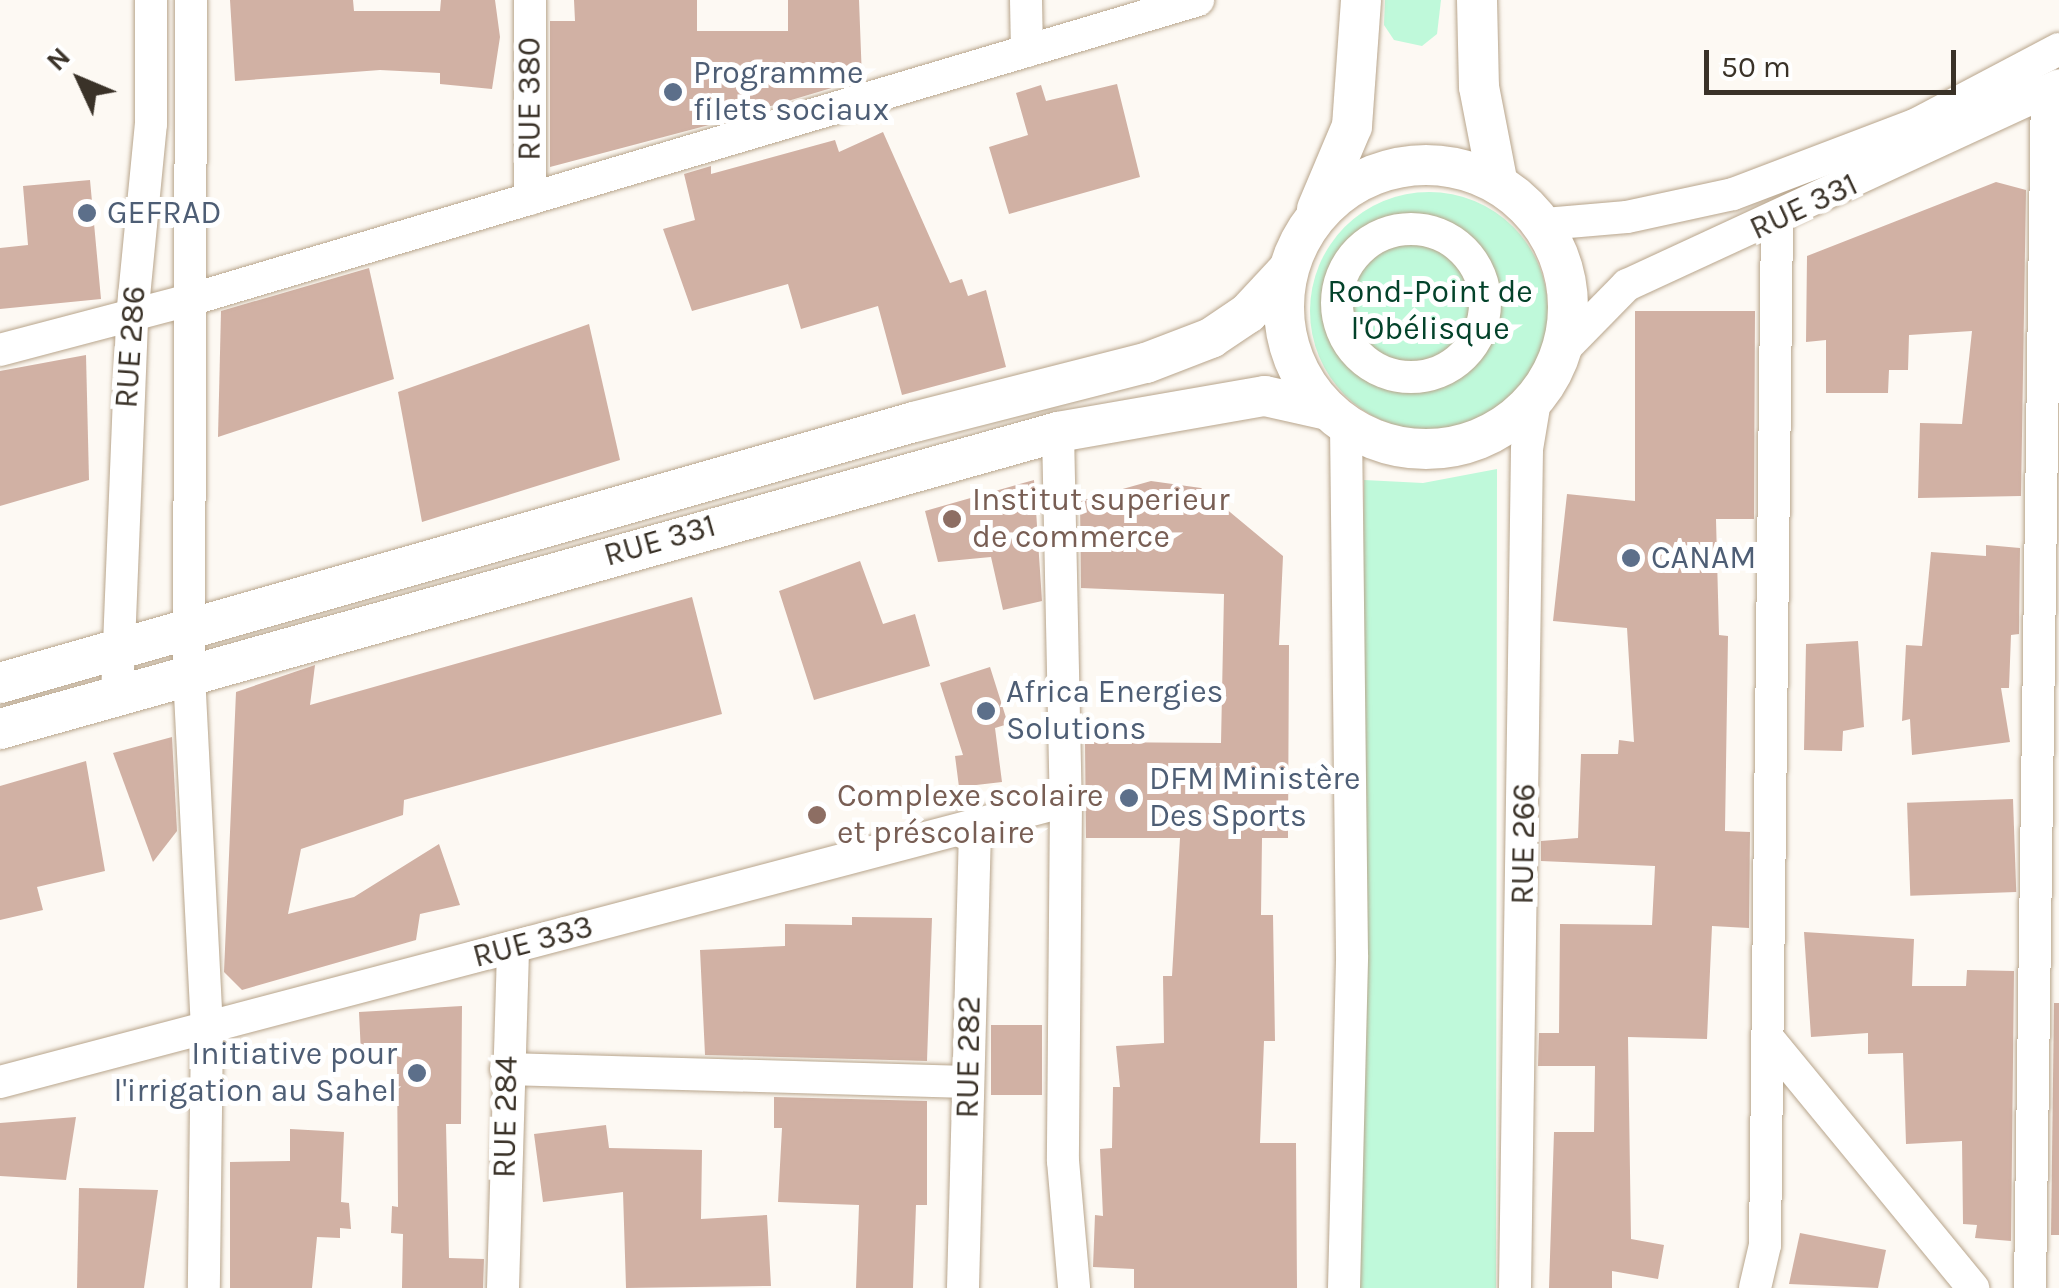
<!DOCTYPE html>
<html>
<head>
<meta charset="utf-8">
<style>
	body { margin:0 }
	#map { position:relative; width:2059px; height:1288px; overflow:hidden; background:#fdf9f3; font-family:Karla,sans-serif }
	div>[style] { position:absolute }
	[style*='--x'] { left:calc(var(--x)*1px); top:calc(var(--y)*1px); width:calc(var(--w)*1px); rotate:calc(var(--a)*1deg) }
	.green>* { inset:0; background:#bff9da }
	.round { border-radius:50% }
	.building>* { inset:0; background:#d1b1a4; transform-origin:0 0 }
	.roads { filter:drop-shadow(0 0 2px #b8a58c) drop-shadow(0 0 2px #b8a58c) }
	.minor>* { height:32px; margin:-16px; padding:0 16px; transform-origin:16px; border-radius:16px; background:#fff }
	.minor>.ring { margin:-16px; padding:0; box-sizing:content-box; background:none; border:32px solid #fff; border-radius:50% }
	.major>* { height:40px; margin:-20px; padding:0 20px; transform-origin:20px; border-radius:20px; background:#fff }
	.major>.ring { margin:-20px; padding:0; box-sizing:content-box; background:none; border:40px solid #fff; border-radius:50% }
	.dots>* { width:28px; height:28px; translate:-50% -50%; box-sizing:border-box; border:5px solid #fff; border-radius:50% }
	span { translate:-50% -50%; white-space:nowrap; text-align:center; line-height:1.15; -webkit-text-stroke:10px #fff; paint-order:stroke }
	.service-label { font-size:32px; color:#4e5e75 }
	.left { translate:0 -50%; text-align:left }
	.right { translate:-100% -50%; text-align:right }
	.street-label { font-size:32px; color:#3a3228 }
	.park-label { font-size:32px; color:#03422a }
	.education-label { font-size:32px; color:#785e54 }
	.north { position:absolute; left:30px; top:30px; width:100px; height:100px; -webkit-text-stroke:8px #fff; paint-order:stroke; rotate:314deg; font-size:28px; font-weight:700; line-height:40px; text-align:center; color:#3a3228 }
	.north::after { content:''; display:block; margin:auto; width:35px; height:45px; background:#3a3228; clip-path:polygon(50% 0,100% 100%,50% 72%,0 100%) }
	.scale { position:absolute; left:1704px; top:50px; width:252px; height:45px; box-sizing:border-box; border:5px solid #3a3228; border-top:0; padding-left:12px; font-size:30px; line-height:35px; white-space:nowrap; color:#3a3228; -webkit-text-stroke:8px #fff; paint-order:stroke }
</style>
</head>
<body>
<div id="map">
	<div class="green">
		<div style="clip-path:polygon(1385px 0,1441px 0,1437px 34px,1422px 46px,1394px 40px,1384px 25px)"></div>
		<div class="round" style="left:1310px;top:192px;width:238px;height:238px"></div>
		<div style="clip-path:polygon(1497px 469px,1496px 1288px,1354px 1288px,1364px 480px,1423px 483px)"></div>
	</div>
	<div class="building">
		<div style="clip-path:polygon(230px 0,353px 0,354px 11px,440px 11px,441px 0,495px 0,500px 37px,492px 89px,440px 84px,440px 73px,380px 70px,235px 81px)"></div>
		<div style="clip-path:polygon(574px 0,697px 0,697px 31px,788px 31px,788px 0,859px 0,862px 79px,771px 106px,708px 105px,709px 125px,550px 167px,550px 21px,575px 21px)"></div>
		<div style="clip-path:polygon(1117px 84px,1140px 177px,1009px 214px,989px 147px,1028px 135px,1016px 93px,1041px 85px,1046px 101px)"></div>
		<div style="clip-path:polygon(883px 132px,950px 283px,962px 279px,968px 296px,986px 290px,1006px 367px,902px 395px,878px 306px,801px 329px,788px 284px,692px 311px,663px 229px,695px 220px,684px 174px,711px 166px,711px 174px,835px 140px,839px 152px)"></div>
		<div style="clip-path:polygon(90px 180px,101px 299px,0 309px,0 248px,28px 245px,23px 186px)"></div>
		<div style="clip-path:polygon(1996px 182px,2026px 190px,2021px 496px,1918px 498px,1920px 423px,1962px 424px,1972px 331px,1909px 335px,1908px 370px,1889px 370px,1888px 393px,1826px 393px,1826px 340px,1806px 342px,1807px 256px)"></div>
		<div style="clip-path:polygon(369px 268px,394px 379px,218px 437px,221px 311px)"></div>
		<div style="clip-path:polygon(1635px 311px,1755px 311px,1754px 519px,1716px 519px,1719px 635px,1728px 636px,1725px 831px,1750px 832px,1749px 928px,1712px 926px,1707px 1039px,1628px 1037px,1631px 1239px,1664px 1245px,1658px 1279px,1612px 1271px,1612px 1288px,1549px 1288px,1554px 1132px,1594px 1132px,1595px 1066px,1538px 1066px,1539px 1033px,1559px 1033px,1560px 924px,1652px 925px,1655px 866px,1541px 861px,1541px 841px,1578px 838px,1581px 754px,1618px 754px,1619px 740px,1634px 742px,1627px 628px,1553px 621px,1567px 494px,1635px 501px)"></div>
		<div style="clip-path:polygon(589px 324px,620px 460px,422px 522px,398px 392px)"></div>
		<div style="clip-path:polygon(86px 355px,89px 480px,0 506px,0 371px)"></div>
		<div style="clip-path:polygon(1034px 480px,1042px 601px,1003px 610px,991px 557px,938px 562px,925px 511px)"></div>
		<div style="clip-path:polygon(1151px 481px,1201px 488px,1283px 556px,1279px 645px,1289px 645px,1288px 838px,1262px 838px,1261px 915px,1273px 915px,1275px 1041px,1264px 1041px,1260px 1143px,1296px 1143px,1297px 1288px,1134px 1288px,1134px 1269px,1093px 1267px,1095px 1215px,1103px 1216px,1100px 1149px,1112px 1148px,1113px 1087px,1120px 1087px,1116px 1046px,1164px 1043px,1163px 976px,1172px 976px,1180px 838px,1086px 838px,1085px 742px,1221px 743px,1224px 594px,1081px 588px,1080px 501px)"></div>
		<div style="clip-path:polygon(1986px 545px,2020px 548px,2019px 634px,2011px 635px,2009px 688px,2001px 688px,2010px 742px,1912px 755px,1910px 719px,1902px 721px,1906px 645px,1922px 646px,1931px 552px,1986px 556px)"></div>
		<div style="clip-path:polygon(860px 561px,883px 624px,915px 614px,930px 666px,814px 700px,779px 591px)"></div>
		<div style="clip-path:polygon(692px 597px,722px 714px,404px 800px,403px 815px,301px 849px,288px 914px,354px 897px,439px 844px,460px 905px,420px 914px,416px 940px,242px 990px,224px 972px,236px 692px,315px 665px,310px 705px)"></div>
		<div style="clip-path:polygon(1858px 641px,1864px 727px,1843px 731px,1842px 751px,1804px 750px,1806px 644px)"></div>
		<div style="clip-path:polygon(990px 667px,1008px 724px,995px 728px,1002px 782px,959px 787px,955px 756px,963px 755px,940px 683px)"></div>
		<div style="clip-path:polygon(172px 737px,177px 831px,153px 862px,113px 753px)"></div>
		<div style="clip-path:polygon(86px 761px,105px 871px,37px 887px,43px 910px,0 920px,0 786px)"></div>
		<div style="left:2013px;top:799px;width:93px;height:106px;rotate:88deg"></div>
		<div style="clip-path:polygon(852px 917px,932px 918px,927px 1061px,705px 1055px,700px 950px,785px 946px,785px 924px,852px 925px)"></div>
		<div style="clip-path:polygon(1804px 932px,1914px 939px,1912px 986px,1966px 986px,1967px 970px,2014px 971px,2011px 1241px,1975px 1238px,1977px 1225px,1963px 1224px,1962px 1141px,1906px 1144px,1903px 1053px,1868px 1054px,1868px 1033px,1811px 1037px)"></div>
		<div style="clip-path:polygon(2054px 1003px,2059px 1003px,2059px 1235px,2051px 1235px)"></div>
		<div style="clip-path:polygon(462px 1006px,461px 1124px,446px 1124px,449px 1258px,484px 1259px,483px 1288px,402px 1288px,403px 1234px,391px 1233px,392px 1206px,398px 1207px,397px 1052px,361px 1054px,359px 1012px)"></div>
		<div style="left:991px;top:1025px;width:51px;height:70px"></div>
		<div style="clip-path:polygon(774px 1097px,927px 1101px,927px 1205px,916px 1205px,913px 1288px,856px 1288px,859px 1205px,778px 1202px,782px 1128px,774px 1128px)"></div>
		<div style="clip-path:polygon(76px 1117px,66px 1180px,0 1176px,0 1123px)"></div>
		<div style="clip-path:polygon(606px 1125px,609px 1148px,702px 1150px,701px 1219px,767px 1215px,771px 1286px,626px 1288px,623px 1192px,543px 1202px,534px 1134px)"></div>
		<div style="clip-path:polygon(290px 1129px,344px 1132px,341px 1202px,349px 1203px,351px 1229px,340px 1228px,340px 1238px,317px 1237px,312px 1288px,230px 1288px,230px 1162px,290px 1161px)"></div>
		<div style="clip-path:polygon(79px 1188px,158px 1190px,144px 1288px,77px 1288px)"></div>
		<div style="clip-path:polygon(1800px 1233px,1886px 1250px,1878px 1288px,1789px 1284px)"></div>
	</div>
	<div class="roads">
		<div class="minor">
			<div style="--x:191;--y:0;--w:674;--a:90.17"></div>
			<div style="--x:189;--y:674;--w:354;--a:87.1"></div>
			<div style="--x:207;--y:1028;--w:260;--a:90.7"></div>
			<div style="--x:530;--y:0;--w:199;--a:90"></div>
			<div style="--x:1026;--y:0;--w:51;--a:88.9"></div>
			<div style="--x:1545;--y:224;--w:82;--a:-4.9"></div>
			<div style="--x:1627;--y:217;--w:108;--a:-12.2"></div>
			<div style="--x:1733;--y:194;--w:195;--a:-20.8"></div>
			<div style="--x:1915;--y:125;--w:163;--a:-27.8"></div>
			<div class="ring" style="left:1337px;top:229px;width:116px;height:116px"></div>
			<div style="--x:1564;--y:349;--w:90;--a:-45.5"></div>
			<div style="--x:1627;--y:285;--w:476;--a:-24.8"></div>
			<div style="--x:0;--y:350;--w:192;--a:-14.8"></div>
			<div style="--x:186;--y:301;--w:1056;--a:-16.56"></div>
			<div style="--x:1058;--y:432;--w:369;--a:88.8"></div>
			<div style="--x:1066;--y:801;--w:360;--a:90.5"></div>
			<div style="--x:1063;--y:1161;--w:127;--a:85"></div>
			<div style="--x:117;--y:695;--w:378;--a:-87.7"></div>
			<div style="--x:132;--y:317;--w:194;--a:-84.4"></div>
			<div style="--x:151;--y:124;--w:124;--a:-90"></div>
			<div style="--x:1767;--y:1037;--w:325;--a:50.6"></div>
			<div style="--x:506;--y:1069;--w:462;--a:1.6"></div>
			<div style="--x:0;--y:1082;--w:1102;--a:-14.77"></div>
			<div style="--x:503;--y:1288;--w:341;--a:-88.3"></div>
			<div style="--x:963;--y:1288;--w:463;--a:-88.5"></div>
			<div style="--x:1344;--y:1288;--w:333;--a:-88.6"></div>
			<div style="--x:1352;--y:955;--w:532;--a:-90.65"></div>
			<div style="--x:1515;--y:1288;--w:839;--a:-89.18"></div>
			<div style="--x:1527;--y:449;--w:49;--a:-80.5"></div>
			<div style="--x:1755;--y:1288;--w:44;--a:-76.9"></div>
			<div style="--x:1765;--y:1245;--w:1024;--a:-89.33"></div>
			<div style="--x:2030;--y:1288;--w:1197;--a:-89.19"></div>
		</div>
		<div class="major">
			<div style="--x:1477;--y:0;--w:87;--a:88.7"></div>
			<div style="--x:1479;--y:87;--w:95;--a:79"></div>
			<div class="ring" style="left:1284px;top:165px;width:244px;height:244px"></div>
			<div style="--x:1317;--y:209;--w:90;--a:-67.1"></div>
			<div style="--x:1352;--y:126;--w:126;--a:-85.9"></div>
			<div style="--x:0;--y:683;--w:951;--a:-15.94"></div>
			<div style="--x:914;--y:422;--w:239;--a:-14.3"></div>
			<div style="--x:1146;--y:363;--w:70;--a:-21"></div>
			<div style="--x:1211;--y:338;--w:45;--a:-34"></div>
			<div style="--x:1248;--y:313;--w:57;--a:-47.1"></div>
			<div style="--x:0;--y:729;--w:1099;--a:-15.68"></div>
			<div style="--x:1058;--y:432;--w:210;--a:-9.9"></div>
			<div style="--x:1265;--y:396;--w:64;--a:12.7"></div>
		</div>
	</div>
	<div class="dots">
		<div style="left:673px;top:92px;background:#5c6f8a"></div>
		<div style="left:87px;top:213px;background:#5c6f8a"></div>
		<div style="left:952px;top:519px;background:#8d6e63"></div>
		<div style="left:1631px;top:558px;background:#5c6f8a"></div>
		<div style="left:986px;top:711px;background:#5c6f8a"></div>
		<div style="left:1129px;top:798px;background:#5c6f8a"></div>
		<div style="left:817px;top:815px;background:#8d6e63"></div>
		<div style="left:417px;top:1073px;background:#5c6f8a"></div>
	</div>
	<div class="service-label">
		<span class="left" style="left:693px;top:92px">Programme<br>filets sociaux</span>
		<span class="left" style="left:107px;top:213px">GEFRAD</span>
		<span class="left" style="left:1651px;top:558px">CANAM</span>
		<span class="left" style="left:1006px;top:711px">Africa Energies<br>Solutions</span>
		<span class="left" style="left:1149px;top:798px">DFM Ministère<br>Des Sports</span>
		<span class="right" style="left:397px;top:1073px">Initiative pour<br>l'irrigation au Sahel</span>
	</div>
	<div class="street-label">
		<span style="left:530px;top:99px;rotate:-90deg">RUE 380</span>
		<span style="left:1804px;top:207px;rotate:-25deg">RUE 331</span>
		<span style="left:131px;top:347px;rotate:-86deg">RUE 286</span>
		<span style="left:660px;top:541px;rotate:-16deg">RUE 331</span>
		<span style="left:1524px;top:844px;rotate:-89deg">RUE 266</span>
		<span style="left:533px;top:942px;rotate:-15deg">RUE 333</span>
		<span style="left:969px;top:1057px;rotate:-89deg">RUE 282</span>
		<span style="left:506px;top:1117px;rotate:-89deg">RUE 284</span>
	</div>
	<div class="park-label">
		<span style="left:1430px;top:311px">Rond-Point de<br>l'Obélisque</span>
	</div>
	<div class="education-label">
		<span class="left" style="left:972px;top:519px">Institut superieur<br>de commerce</span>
		<span class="left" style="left:837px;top:815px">Complexe scolaire<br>et préscolaire</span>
	</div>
	<div class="north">N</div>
	<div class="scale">50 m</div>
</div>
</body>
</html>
